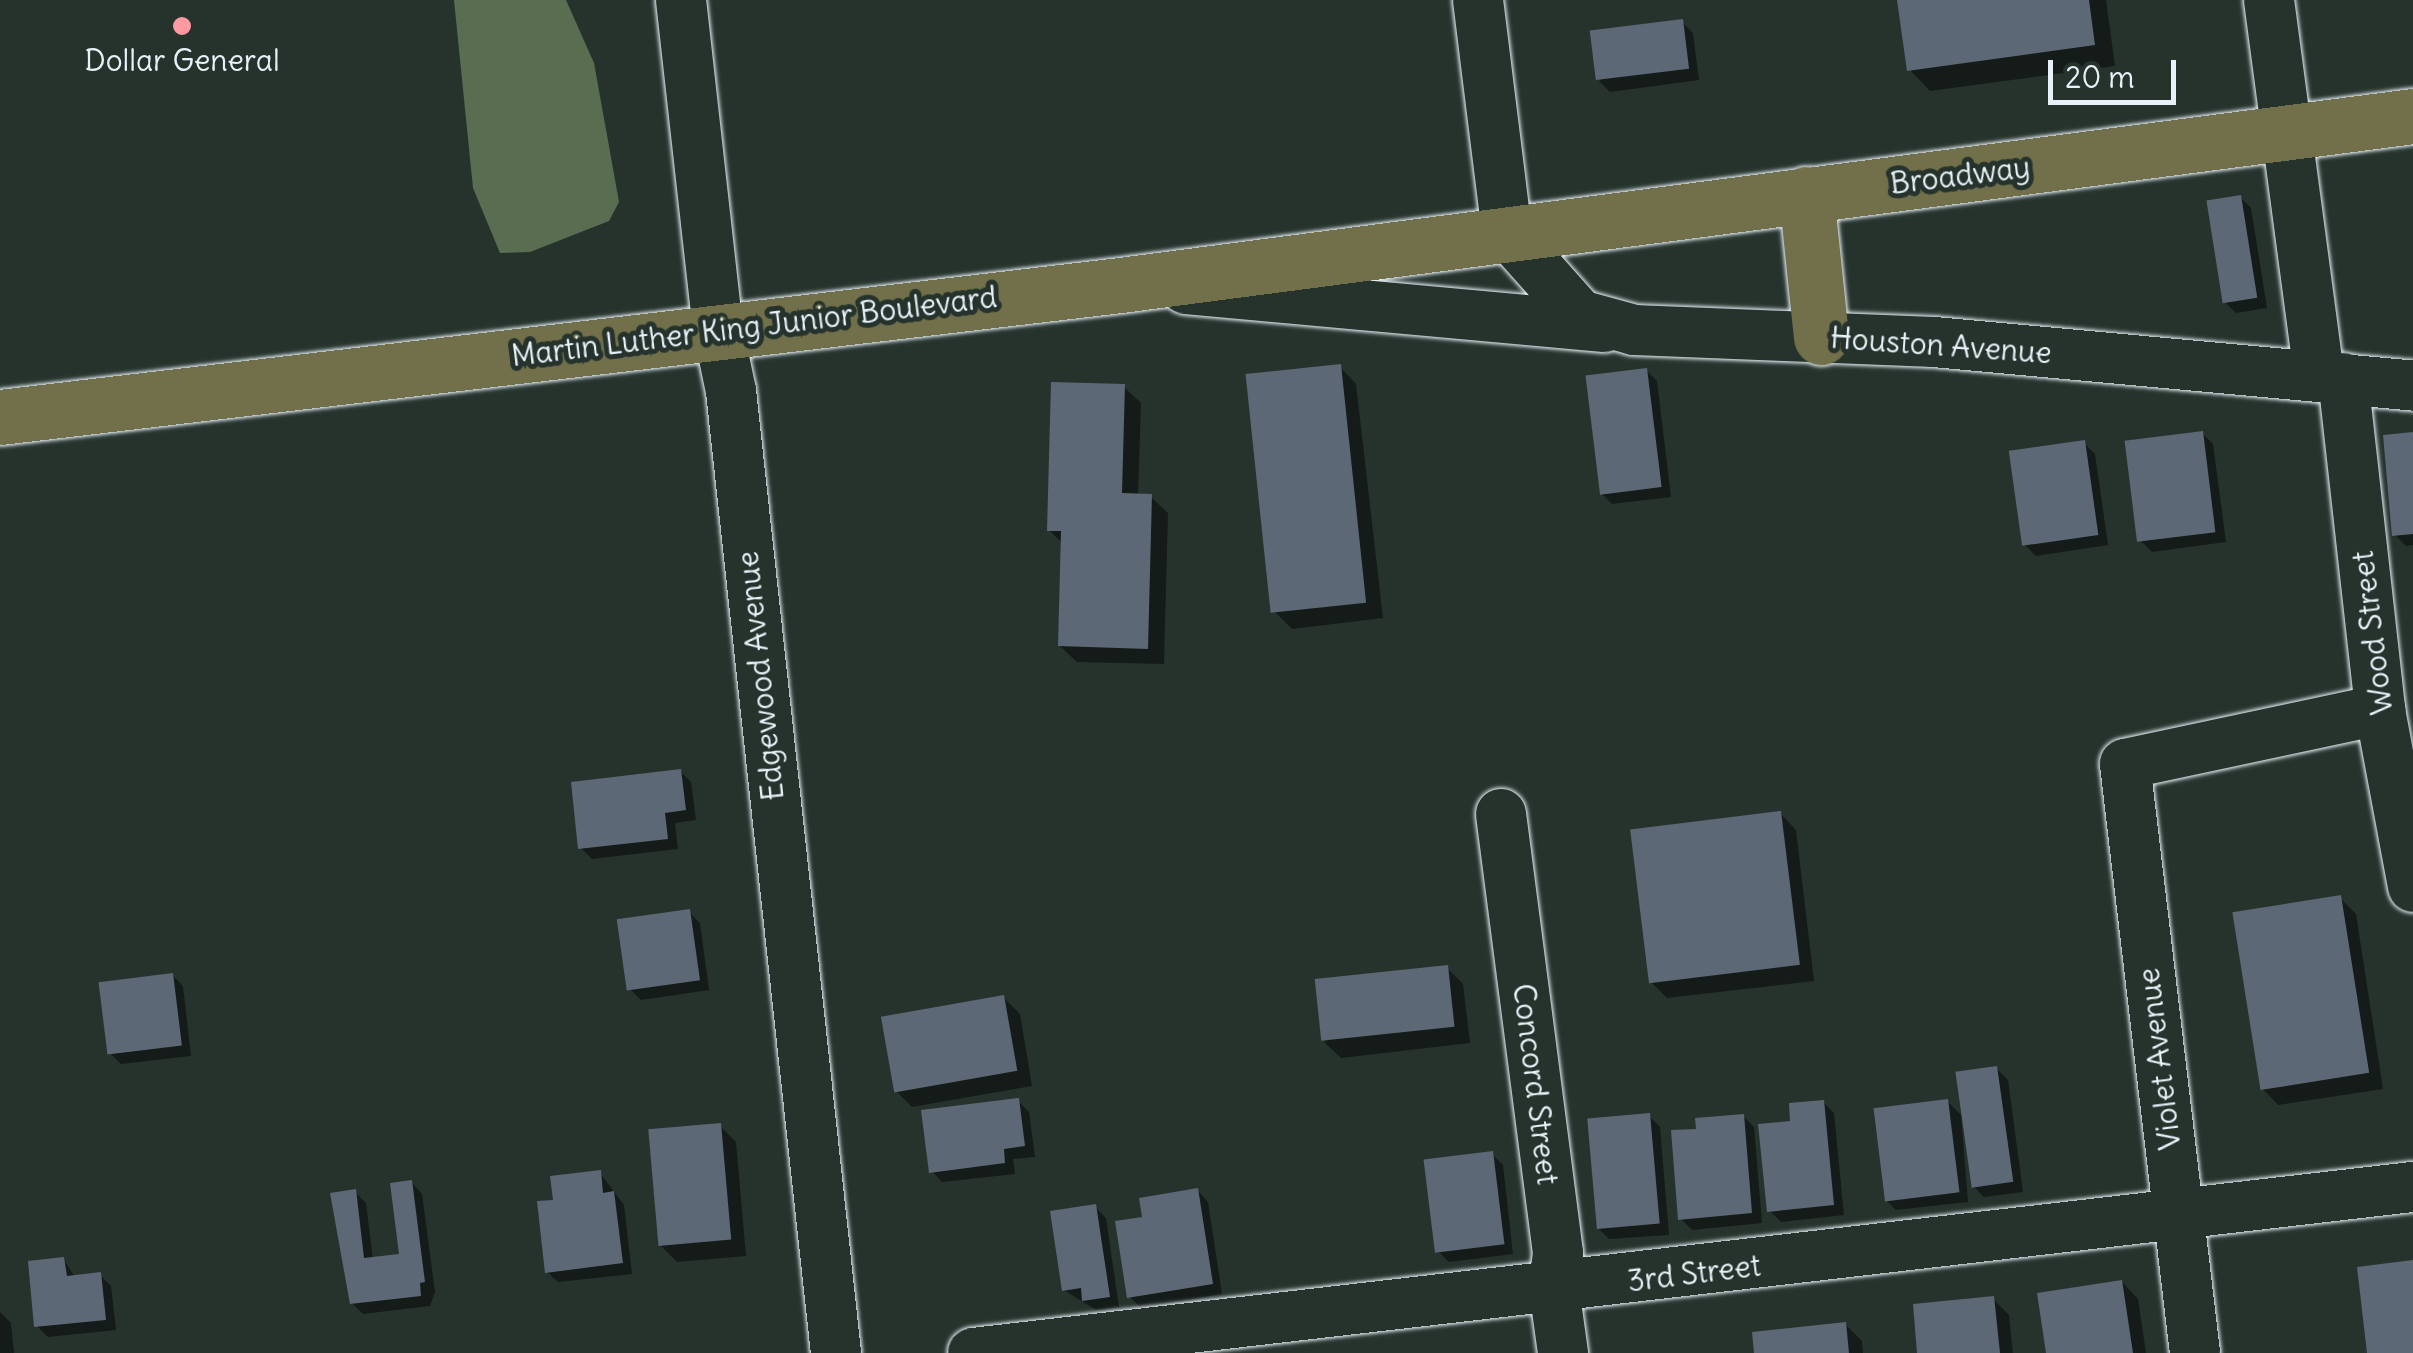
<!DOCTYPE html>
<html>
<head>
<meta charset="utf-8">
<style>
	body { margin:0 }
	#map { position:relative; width:2413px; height:1353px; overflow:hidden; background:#26332d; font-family:Delius,sans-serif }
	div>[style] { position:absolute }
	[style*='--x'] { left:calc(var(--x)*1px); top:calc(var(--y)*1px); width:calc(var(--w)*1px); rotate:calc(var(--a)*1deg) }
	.green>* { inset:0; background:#596e51 }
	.shadow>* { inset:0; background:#0007 }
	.building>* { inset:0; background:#5c6875; transform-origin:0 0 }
	.roads { filter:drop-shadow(0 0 2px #e8f1f8) drop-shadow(0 0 2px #e8f1f8) }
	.minor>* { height:50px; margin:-25px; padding:0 25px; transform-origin:25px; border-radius:25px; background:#26332d }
	.major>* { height:55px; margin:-27.5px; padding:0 27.5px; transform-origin:27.5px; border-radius:27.5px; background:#71704a }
	.dots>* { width:28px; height:28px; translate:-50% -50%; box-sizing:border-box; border:5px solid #26332d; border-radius:50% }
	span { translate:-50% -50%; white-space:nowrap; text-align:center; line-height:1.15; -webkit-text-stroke:10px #26332d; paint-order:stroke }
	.poi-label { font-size:30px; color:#e8f1f8 }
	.street-label { font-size:30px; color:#e8f1f8 }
	.scale { position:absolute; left:2048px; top:60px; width:128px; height:45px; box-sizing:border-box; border:5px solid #e8f1f8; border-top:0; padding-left:12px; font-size:30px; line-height:35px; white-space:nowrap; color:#e8f1f8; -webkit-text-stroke:8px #26332d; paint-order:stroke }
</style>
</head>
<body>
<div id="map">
	<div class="green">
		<div style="clip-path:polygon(454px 0,566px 0,594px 63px,605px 124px,619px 202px,609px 221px,530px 252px,500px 253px,473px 188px)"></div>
	</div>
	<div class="shadow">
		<div style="clip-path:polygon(1899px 0,2106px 0,2115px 66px,1930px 91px,1909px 69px)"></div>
		<div style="clip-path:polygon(1682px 22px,1693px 33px,1699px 80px,1610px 92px,1599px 81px)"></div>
		<div style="clip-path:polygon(2240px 197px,2251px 208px,2267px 308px,2236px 313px,2225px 302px)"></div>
		<div style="clip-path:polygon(1340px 367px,1356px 384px,1383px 618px,1292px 629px,1276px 613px)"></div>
		<div style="clip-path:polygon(1646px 370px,1657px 381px,1671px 497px,1612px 504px,1601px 493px)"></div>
		<div style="clip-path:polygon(1124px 387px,1141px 403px,1138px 496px,1151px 497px,1168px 513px,1164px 664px,1077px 662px,1060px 646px,1063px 544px,1049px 530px)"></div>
		<div style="clip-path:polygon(2202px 433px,2213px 444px,2226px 542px,2152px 552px,2141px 541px)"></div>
		<div style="clip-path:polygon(2413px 435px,2413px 545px,2406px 546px,2395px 535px)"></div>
		<div style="clip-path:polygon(2084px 443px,2095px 454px,2108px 545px,2036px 556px,2025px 545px)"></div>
		<div style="clip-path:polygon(680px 771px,691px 782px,696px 820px,675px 823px,678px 849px,592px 859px,581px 848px)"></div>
		<div style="clip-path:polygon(1780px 813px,1796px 830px,1814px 981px,1667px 998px,1651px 982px)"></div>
		<div style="clip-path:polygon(2340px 898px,2356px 914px,2383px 1089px,2278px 1105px,2262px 1088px)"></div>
		<div style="clip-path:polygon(689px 912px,700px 923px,709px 990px,641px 1000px,630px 989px)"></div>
		<div style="clip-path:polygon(1447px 968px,1463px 984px,1470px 1043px,1341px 1058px,1324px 1042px)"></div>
		<div style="clip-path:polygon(172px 975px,183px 986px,191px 1056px,121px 1064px,110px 1053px)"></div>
		<div style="clip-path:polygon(1003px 997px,1020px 1014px,1032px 1086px,912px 1107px,895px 1090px)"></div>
		<div style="clip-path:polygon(1997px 1069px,2008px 1080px,2023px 1192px,1984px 1197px,1973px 1186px)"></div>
		<div style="clip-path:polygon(1018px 1101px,1029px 1112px,1035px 1157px,1013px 1159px,1015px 1174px,942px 1182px,932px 1171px)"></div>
		<div style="clip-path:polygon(1823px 1102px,1834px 1113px,1844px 1215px,1781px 1222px,1770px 1211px,1793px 1123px)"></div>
		<div style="clip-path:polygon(1948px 1102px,1961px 1115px,1968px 1202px,1896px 1210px,1885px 1199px)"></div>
		<div style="clip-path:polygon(1649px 1116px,1660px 1127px,1669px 1235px,1609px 1239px,1598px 1228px)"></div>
		<div style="clip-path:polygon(1743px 1116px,1754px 1127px,1762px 1223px,1692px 1230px,1681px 1219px,1699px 1131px)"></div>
		<div style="clip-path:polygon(720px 1126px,736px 1142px,746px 1256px,677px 1262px,660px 1245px)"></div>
		<div style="clip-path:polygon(1492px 1154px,1503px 1165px,1513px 1254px,1449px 1262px,1438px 1251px)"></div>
		<div style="clip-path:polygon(600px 1173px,624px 1205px,632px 1274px,558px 1282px,547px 1272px)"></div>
		<div style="clip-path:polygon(412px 1183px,422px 1194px,435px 1292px,430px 1306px,363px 1314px,352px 1303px,355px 1192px,366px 1203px,373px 1260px,402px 1256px)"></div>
		<div style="clip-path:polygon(1198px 1191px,1208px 1202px,1222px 1294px,1141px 1308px,1130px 1297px,1145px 1219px)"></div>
		<div style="clip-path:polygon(1095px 1207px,1106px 1218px,1119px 1307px,1096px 1310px,1064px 1290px)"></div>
		<div style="clip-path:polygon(64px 1260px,75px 1277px,100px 1275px,111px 1286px,116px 1330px,48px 1337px,37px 1326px)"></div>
		<div style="clip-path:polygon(2122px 1282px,2138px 1299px,2146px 1353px,2048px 1353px)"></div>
		<div style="clip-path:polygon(1993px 1299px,2009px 1315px,2013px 1353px,1920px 1353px)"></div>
		<div style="clip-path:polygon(0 1312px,11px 1323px,14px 1353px,0 1353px)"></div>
		<div style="clip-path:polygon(1845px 1324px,1862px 1341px,1863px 1353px,1757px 1353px)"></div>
	</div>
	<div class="building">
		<div style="clip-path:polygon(1897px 0,2089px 0,2095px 45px,1907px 71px)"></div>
		<div style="left:1683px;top:19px;width:50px;height:94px;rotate:83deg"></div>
		<div style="left:2241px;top:195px;width:104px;height:35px;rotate:81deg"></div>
		<div style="left:1341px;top:364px;width:240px;height:96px;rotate:84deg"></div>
		<div style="left:1647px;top:368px;width:120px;height:62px;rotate:83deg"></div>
		<div style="clip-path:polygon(1051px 382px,1125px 384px,1122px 493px,1152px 494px,1148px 649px,1058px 646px,1061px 531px,1047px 531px)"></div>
		<div style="left:2203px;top:431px;width:102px;height:79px;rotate:83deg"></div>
		<div style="clip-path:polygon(2413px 432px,2413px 534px,2392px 536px,2383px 435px)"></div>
		<div style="left:2085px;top:440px;width:96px;height:77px;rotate:82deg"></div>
		<div style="clip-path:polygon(681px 769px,686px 810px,665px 813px,668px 839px,578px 849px,571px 782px)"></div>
		<div style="left:1781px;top:811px;width:155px;height:152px;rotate:83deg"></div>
		<div style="left:2341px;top:895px;width:180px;height:110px;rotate:81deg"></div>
		<div style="left:690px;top:909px;width:72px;height:74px;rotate:82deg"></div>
		<div style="left:1448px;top:965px;width:62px;height:134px;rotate:84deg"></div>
		<div style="left:173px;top:973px;width:73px;height:75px;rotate:83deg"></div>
		<div style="left:1004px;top:995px;width:77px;height:125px;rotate:80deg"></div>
		<div style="left:1997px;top:1066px;width:117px;height:42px;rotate:82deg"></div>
		<div style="clip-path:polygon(1019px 1098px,1025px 1146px,1004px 1149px,1005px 1163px,929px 1173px,921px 1110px)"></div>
		<div style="left:1948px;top:1099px;width:94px;height:75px;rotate:83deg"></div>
		<div style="clip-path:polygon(1824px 1100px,1834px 1205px,1767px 1212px,1758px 1124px,1790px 1121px,1789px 1103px)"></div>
		<div style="left:1650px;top:1113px;width:111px;height:63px;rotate:85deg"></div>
		<div style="clip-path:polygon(1744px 1114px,1752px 1213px,1678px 1220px,1671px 1130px,1696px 1129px,1695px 1118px)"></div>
		<div style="left:721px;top:1123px;width:117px;height:73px;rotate:85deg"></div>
		<div style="left:1493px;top:1151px;width:94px;height:70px;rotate:83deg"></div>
		<div style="clip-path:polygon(601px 1170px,603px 1193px,614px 1191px,623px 1263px,545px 1273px,537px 1201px,553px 1200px,550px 1176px)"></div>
		<div style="clip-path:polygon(412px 1180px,425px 1282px,420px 1283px,421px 1296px,350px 1304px,330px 1193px,356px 1189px,364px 1258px,399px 1254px,390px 1183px)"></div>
		<div style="clip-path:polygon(1198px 1188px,1213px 1284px,1127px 1298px,1115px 1221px,1142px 1217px,1139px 1198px)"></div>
		<div style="clip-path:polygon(1096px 1204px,1110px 1297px,1082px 1301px,1081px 1288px,1062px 1291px,1050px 1211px)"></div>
		<div style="clip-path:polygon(64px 1257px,67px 1276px,101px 1272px,106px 1320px,34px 1327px,28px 1261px)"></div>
		<div style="clip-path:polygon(2413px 1260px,2413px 1353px,2367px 1353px,2357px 1267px)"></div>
		<div style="clip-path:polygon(2122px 1280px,2133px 1353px,2046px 1353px,2037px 1293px)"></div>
		<div style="clip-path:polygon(1994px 1296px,2000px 1353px,1917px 1353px,1913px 1304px)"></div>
		<div style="clip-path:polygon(1846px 1322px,1849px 1353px,1754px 1353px,1752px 1332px)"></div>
	</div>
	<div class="roads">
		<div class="minor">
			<div style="--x:681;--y:0;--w:331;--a:83.6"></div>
			<div style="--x:718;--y:329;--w:63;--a:78.2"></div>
			<div style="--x:731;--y:391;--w:968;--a:83.77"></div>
			<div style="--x:1478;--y:0;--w:235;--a:82.9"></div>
			<div style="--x:1507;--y:233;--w:110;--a:48.3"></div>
			<div style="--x:1580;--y:315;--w:56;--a:15.5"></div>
			<div style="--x:1634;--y:330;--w:300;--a:2.3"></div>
			<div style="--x:1934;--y:342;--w:481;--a:5.2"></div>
			<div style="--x:2269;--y:0;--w:379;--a:82.4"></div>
			<div style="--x:1186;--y:289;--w:420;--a:5.2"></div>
			<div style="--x:2343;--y:378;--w:334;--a:83.6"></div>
			<div style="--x:2380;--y:710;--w:180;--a:79.4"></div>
			<div style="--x:1501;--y:814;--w:443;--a:82.6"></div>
			<div style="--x:1558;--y:1253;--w:35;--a:97"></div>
			<div style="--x:1554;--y:1288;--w:66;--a:82.1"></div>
			<div style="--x:973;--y:1353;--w:1450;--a:-6.58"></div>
			<div style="--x:2195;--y:1353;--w:593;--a:-96.78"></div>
			<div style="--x:2125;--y:764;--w:261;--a:-12"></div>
		</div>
		<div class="major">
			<div style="--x:1806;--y:194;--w:144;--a:84"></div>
			<div style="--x:0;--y:417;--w:1136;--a:-6.72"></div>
			<div style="--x:1128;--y:284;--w:1296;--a:-7.45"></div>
		</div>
	</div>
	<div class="dots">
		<div style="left:182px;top:26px;background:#ff9aa2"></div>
	</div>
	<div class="poi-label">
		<span style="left:182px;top:60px">Dollar General</span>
	</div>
	<div class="street-label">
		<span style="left:1960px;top:175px;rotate:-7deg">Broadway</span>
		<span style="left:754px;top:326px;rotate:-7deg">Martin Luther King Junior Boulevard</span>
		<span style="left:1941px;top:345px;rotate:4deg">Houston Avenue</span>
		<span style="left:2372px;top:633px;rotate:-97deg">Wood Street</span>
		<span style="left:760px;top:676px;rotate:-96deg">Edgewood Avenue</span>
		<span style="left:2159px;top:1059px;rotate:-97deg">Violet Avenue</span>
		<span style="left:1536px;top:1084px;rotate:83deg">Concord Street</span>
		<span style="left:1694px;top:1273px;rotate:-7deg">3rd Street</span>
	</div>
	<div class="scale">20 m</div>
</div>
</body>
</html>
